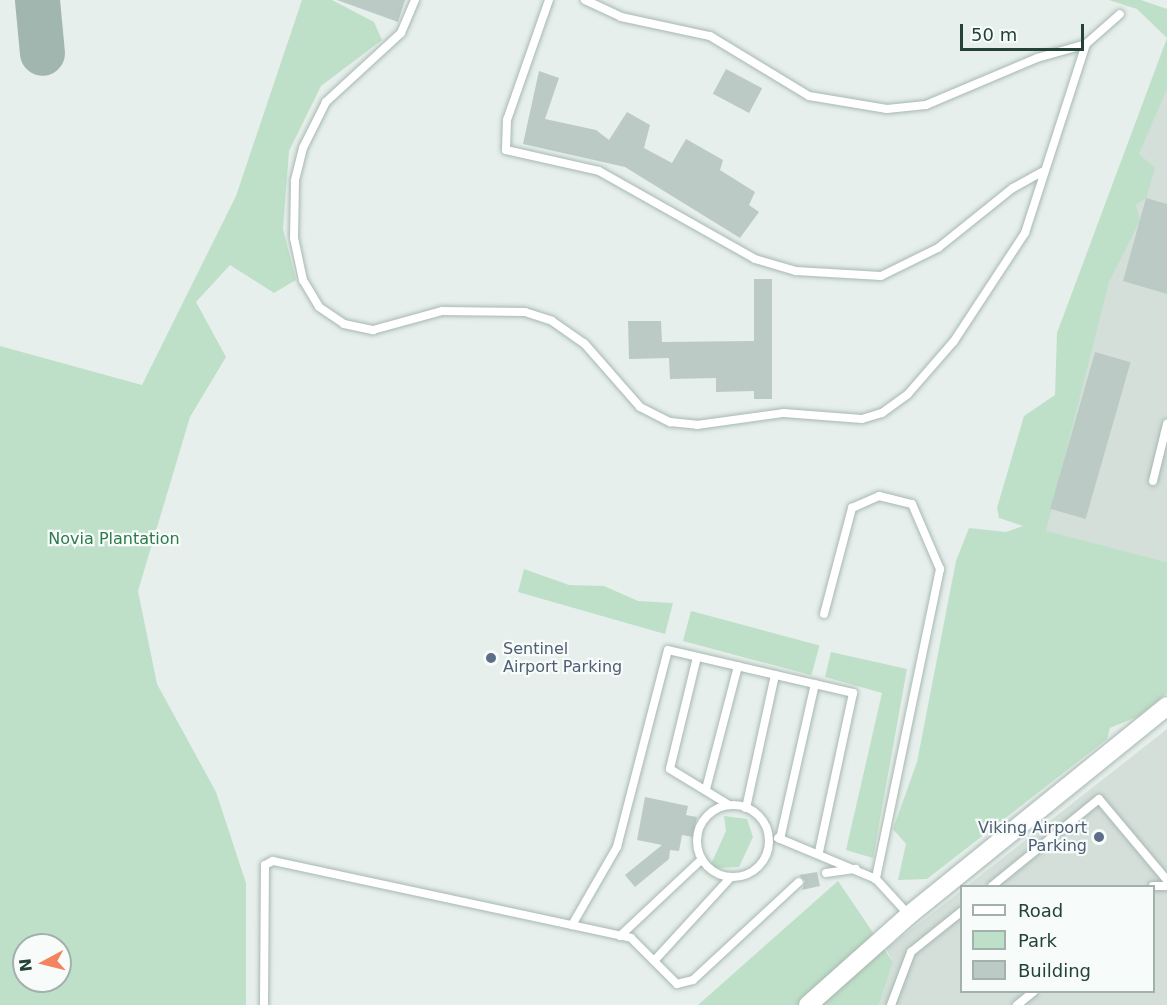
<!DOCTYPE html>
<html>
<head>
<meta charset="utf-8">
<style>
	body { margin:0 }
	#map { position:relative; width:1167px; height:1005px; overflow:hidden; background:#e6efeb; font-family:"DejaVu Sans",sans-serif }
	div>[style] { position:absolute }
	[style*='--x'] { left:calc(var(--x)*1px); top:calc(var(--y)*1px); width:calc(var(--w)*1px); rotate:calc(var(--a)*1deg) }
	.built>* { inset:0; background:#d4dfda }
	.green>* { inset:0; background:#bfe0c8; transform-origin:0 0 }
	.taxiway>* { height:45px; margin:-22.5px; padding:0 22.5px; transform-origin:22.5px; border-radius:22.5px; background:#a2b6b0 }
	.building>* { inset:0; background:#bbcac4; transform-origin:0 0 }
	.roads { filter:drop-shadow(0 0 2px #a8b8b2) drop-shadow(0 0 2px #a8b8b2) }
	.lane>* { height:8px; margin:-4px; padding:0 4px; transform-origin:4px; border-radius:4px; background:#fff }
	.lane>.ring { margin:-4px; padding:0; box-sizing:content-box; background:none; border:8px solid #fff; border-radius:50% }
	.secondary>* { height:18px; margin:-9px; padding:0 9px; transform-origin:9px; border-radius:9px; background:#fff }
	.dots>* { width:16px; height:16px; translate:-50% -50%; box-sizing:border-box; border:3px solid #f7fbf9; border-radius:50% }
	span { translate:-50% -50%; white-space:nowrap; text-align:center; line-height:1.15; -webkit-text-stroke:4.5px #f7fbf9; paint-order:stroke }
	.park-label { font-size:16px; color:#2d7a4b }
	.service-label { font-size:16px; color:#4e5e75 }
	.left { translate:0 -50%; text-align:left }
	.right { translate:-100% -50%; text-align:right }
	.legend { position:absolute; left:960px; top:885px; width:195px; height:108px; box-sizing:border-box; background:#f7fbf9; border:2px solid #a3b1ad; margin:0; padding:8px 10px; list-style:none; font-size:18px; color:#24423a }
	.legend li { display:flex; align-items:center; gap:12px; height:30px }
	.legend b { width:30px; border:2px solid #a3b1ad }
	.north { position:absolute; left:12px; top:933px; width:60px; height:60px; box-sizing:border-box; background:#f7fbf9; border:2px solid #a3b1ad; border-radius:50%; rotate:263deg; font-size:16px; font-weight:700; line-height:24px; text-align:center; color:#24423a }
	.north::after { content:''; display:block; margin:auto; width:21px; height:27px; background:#f4845f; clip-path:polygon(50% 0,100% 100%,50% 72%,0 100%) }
	.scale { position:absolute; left:960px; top:24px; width:124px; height:27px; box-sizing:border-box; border:3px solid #24423a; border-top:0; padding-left:8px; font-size:18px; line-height:21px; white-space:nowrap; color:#24423a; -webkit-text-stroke:4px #f7fbf9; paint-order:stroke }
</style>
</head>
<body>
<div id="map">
	<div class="built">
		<div style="clip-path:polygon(1167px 43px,1167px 562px,1024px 526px)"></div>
		<div style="clip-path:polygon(1167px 729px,1167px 1005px,879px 1005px,893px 962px,886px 949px,961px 891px,962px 992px,1154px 992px,1154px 886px,967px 886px)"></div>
	</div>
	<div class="green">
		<div style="clip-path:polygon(evenodd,302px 0,332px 0,374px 22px,382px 40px,321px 86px,289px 151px,283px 229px,296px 280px,274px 293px,230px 265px,196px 302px,226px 357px,190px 417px,138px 591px,157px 684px,216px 792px,246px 883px,246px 1005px,0 1005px,0 346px,142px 385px,236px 196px,302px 0,24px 945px,60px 945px,60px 981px,24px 981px,24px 945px)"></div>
		<div style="clip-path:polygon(1109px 0,1141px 0,1167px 9px,1167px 89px,1139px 154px,1155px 168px,1146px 198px,1136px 205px,1140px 221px,1109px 282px,1046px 531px,1167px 562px,1167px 693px,1139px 716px,1110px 728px,1107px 739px,927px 879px,898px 880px,906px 844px,893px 829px,917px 762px,956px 561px,969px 528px,1006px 532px,1023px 526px,999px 518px,997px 508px,1024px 416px,1055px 395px,1057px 333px,1167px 38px,1137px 9px)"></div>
		<div style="clip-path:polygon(524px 569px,569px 585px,604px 586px,638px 601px,673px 603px,665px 634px,518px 592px)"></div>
		<div style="left:691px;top:611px;width:133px;height:31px;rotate:15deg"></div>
		<div style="clip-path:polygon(831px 652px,907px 669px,873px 858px,846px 850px,882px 693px,825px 677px)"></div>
		<div style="clip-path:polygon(724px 816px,747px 819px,753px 837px,739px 867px,716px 868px,711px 864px,726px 831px)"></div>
		<div style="clip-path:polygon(838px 881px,893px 962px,879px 1005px,698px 1005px)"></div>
	</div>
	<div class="taxiway">
		<div style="--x:37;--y:0;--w:53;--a:84.6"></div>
	</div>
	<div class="building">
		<div style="clip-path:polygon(337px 0,405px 0,398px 22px)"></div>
		<div style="left:726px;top:69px;width:41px;height:28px;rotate:28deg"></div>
		<div style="clip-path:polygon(539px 71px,559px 78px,545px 119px,596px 130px,609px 140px,627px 112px,650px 125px,644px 148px,672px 163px,686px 139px,723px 160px,720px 170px,755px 192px,749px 205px,759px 212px,740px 238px,625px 167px,523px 144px)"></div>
		<div style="clip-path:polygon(1146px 198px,1167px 204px,1167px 294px,1123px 281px)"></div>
		<div style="clip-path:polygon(754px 279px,772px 279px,772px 399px,754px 399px,754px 391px,716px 392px,716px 378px,670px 379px,669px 358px,629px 359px,628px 321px,661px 321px,662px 342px,754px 341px)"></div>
		<div style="left:1095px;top:352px;width:37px;height:163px;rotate:16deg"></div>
		<div style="clip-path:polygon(645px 797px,688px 806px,686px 815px,697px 817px,693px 837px,682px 835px,679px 851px,670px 850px,669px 859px,635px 887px,625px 875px,662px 845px,637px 840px)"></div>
		<div style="clip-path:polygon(817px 872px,820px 886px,802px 890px,805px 881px,799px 875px)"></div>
	</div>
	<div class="roads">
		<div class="lane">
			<div style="--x:415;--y:0;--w:36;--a:113"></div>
			<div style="--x:401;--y:33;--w:102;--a:137.4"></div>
			<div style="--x:326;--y:102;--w:51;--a:116.6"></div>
			<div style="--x:303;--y:148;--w:34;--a:104"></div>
			<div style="--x:295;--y:181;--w:57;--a:91"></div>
			<div style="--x:294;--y:238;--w:43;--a:77.9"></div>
			<div style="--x:303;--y:280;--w:31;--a:59"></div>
			<div style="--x:319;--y:307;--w:30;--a:34"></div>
			<div style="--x:344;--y:324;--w:30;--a:12"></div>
			<div style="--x:373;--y:330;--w:72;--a:-15.4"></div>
			<div style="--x:442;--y:311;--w:83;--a:0.7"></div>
			<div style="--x:525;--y:312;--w:28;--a:18"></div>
			<div style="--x:552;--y:321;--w:39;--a:35"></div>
			<div style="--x:584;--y:343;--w:85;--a:48.8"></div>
			<div style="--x:640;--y:407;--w:34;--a:27"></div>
			<div style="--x:670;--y:422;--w:27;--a:6"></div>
			<div style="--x:697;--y:425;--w:88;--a:-7.9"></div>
			<div style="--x:784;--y:413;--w:78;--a:4.4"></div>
			<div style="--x:862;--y:419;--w:21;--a:-17"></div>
			<div style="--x:882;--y:413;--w:32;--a:-36"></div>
			<div style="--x:908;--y:394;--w:70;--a:-49"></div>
			<div style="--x:954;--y:341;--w:129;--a:-56.7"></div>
			<div style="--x:1025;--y:233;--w:199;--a:-72.1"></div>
			<div style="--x:1086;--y:44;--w:45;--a:-41.4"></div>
			<div style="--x:549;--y:0;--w:127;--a:109.3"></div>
			<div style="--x:507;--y:120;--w:30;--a:92"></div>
			<div style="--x:506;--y:150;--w:95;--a:12.7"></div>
			<div style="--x:599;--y:171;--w:179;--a:29.4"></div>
			<div style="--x:755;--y:259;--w:43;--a:16.3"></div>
			<div style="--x:796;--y:271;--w:85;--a:3.4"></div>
			<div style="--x:881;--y:276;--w:64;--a:-26.2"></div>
			<div style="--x:938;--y:248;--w:96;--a:-38.7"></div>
			<div style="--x:1013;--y:188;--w:33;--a:-29"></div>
			<div style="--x:585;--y:0;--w:40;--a:25"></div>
			<div style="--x:621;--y:17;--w:91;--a:12.1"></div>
			<div style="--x:710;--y:36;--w:116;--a:31.2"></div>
			<div style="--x:809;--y:96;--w:79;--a:9.5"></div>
			<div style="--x:887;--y:109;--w:39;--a:-6"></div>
			<div style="--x:926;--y:105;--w:121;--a:-22.9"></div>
			<div style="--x:1037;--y:58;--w:51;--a:-15.9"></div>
			<div style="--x:1153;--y:481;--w:59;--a:-76.2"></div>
			<div style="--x:824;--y:614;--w:110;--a:-75.2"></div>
			<div style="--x:852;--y:508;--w:30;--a:-24"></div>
			<div style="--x:879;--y:496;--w:34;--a:14"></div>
			<div style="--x:912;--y:504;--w:71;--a:66.7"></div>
			<div style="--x:940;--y:569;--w:317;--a:101.7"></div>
			<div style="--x:876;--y:879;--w:49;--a:47.5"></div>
			<div style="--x:697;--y:657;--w:115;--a:103.6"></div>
			<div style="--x:670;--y:769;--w:69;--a:31.4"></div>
			<div style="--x:706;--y:789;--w:127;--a:-75.4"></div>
			<div class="ring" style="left:697px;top:805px;width:64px;height:64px"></div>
			<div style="--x:746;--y:808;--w:136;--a:-77.7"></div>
			<div style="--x:778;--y:838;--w:106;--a:22.7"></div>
			<div style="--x:780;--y:839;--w:159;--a:-77.3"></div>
			<div style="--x:826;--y:873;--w:30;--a:-8"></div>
			<div style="--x:992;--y:886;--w:138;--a:-39.1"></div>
			<div style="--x:1099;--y:799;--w:106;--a:50"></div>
			<div style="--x:1153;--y:886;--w:14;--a:0"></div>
			<div style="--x:572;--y:925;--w:90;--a:-60"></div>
			<div style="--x:617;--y:847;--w:203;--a:-75.5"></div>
			<div style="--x:668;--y:650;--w:190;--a:13.1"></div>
			<div style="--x:853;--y:693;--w:163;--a:102.1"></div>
			<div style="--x:620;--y:936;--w:112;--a:-43.2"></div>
			<div style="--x:654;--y:961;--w:113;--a:-47.5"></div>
			<div style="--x:264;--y:1005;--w:140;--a:-89.6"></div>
			<div style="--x:265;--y:865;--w:9;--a:-27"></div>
			<div style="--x:273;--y:861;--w:366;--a:12.1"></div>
			<div style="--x:631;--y:938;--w:65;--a:45"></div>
			<div style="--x:677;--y:984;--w:16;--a:-14"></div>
			<div style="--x:693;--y:980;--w:144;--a:-42.8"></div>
			<div style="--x:891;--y:1005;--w:57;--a:-69.3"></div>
			<div style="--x:911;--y:952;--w:65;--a:-38.8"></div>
			<div style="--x:1017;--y:1005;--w:21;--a:-39"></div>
		</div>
		<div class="secondary">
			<div style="--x:808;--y:1005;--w:135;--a:-41.7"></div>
			<div style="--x:909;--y:915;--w:332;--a:-39"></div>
		</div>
	</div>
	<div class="dots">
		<div style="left:491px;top:658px;background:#5c6f8a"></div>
		<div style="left:1099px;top:837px;background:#5c6f8a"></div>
	</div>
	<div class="park-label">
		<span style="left:114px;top:539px">Novia Plantation</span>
	</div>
	<div class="service-label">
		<span class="left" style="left:503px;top:658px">Sentinel<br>Airport Parking</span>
		<span class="right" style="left:1087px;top:837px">Viking Airport<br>Parking</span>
	</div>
	<ul class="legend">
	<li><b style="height:8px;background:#fff"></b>Road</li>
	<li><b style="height:16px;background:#bfe0c8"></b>Park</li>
	<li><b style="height:16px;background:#bbcac4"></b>Building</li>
	</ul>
	<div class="north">N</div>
	<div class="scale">50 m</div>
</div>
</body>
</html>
